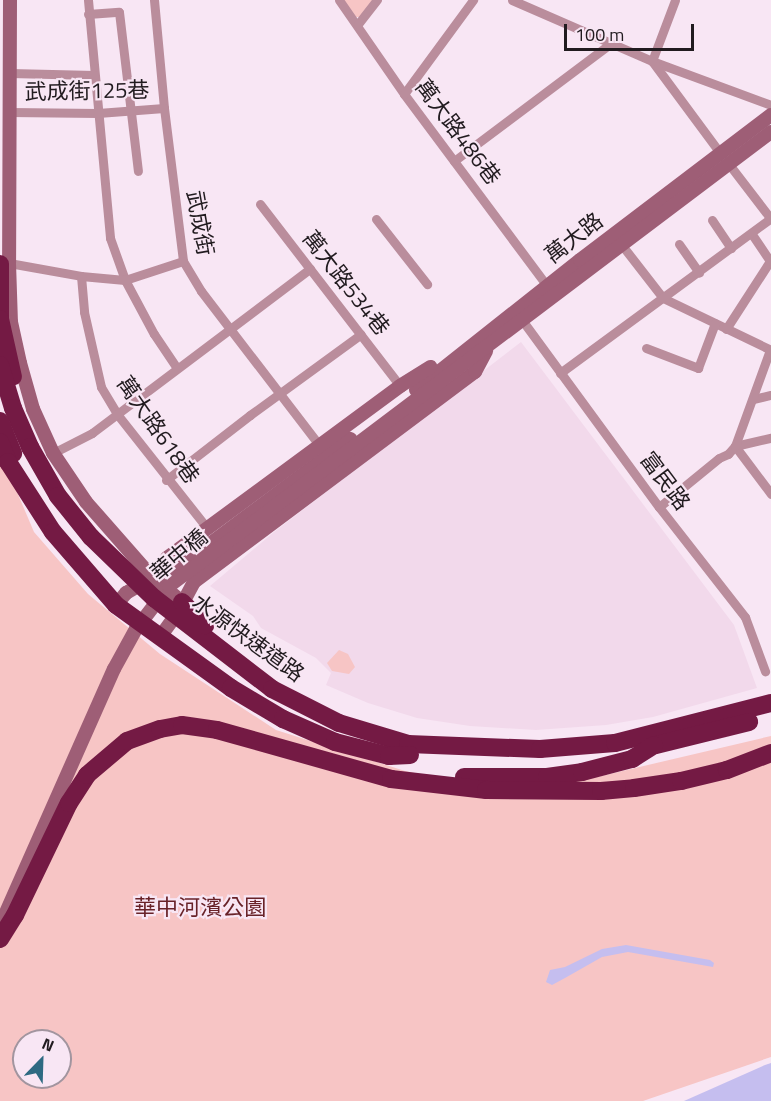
<!DOCTYPE html>
<html>
<head>
<meta charset="utf-8">
<style>
	body { margin:0 }
	#map { position:relative; width:771px; height:1101px; overflow:hidden; background:#f8e6f4; font-family:"Titillium Web","Noto Sans TC",sans-serif }
	div>[style] { position:absolute }
	[style*='--x'] { left:calc(var(--x)*1px); top:calc(var(--y)*1px); width:calc(var(--w)*1px); rotate:calc(var(--a)*1deg) }
	.built>* { inset:0; background:#f2d9eb }
	.green>* { inset:0; background:#f7c5c5 }
	.water>* { inset:0; background:#c5beef }
	.street>* { height:9px; margin:-4.5px; padding:0 4.5px; transform-origin:4.5px; border-radius:4.5px; background:#ba8d9c }
	.secondary>* { height:14px; margin:-7px; padding:0 7px; transform-origin:7px; border-radius:7px; background:#9e5e76 }
	.highway>* { height:18px; margin:-9px; padding:0 9px; transform-origin:9px; border-radius:9px; background:#741a44 }
	span { translate:-50% -50%; white-space:nowrap; text-align:center; line-height:1.15; -webkit-text-stroke:4.5px #f8e6f4; paint-order:stroke }
	.street-label { font-size:22px; color:#211b1f }
	.park-label { font-size:22px; color:#682228 }
	.north { position:absolute; left:12px; top:1029px; width:60px; height:60px; box-sizing:border-box; background:#f8e6f4; border:2px solid #a2959f; border-radius:50%; rotate:23deg; font-size:16px; font-weight:700; line-height:24px; text-align:center; color:#211b1f }
	.north::after { content:''; display:block; margin:auto; width:21px; height:27px; background:#2e6a82; clip-path:polygon(50% 0,100% 100%,50% 72%,0 100%) }
	.scale { position:absolute; left:564px; top:24px; width:130px; height:27px; box-sizing:border-box; border:3px solid #211b1f; border-top:0; padding-left:8px; font-size:18px; line-height:21px; white-space:nowrap; color:#211b1f; -webkit-text-stroke:4px #f8e6f4; paint-order:stroke }
</style>
</head>
<body>
<div id="map">
	<div class="built">
		<div style="clip-path:polygon(521px 342px,734px 625px,757px 688px,653px 717px,606px 725px,536px 730px,470px 726px,417px 718px,368px 703px,326px 685px,331px 673px,316px 658px,261px 628px,253px 616px,210px 586px,274px 532px)"></div>
	</div>
	<div class="green">
		<div style="clip-path:polygon(341px 0,374px 0,361px 17px,354px 17px)"></div>
		<div style="clip-path:polygon(evenodd,0 452px,34px 532px,88px 594px,160px 654px,276px 730px,405px 771px,454px 781px,597px 777px,771px 736px,771px 1057px,643px 1101px,0 1101px,0 452px,24px 1041px,60px 1041px,60px 1077px,24px 1077px,24px 1041px)"></div>
		<div style="clip-path:polygon(339px 650px,348px 654px,355px 667px,349px 674px,332px 671px,327px 663px)"></div>
	</div>
	<div class="water">
		<div style="clip-path:polygon(626px 945px,710px 960px,714px 963px,713px 967px,628px 952px,602px 957px,565px 978px,552px 985px,546px 982px,550px 970px,565px 967px,602px 949px)"></div>
		<div style="clip-path:polygon(771px 1063px,771px 1101px,684px 1101px,765px 1065px)"></div>
	</div>
	<div class="street">
		<div style="--x:88;--y:0;--w:239;--a:84.7"></div>
		<div style="--x:110;--y:238;--w:45;--a:70.3"></div>
		<div style="--x:125;--y:280;--w:61;--a:61.8"></div>
		<div style="--x:154;--y:334;--w:40;--a:56"></div>
		<div style="--x:154;--y:0;--w:108;--a:84.7"></div>
		<div style="--x:164;--y:108;--w:154;--a:82.9"></div>
		<div style="--x:183;--y:261;--w:35;--a:59"></div>
		<div style="--x:201;--y:291;--w:195;--a:52.5"></div>
		<div style="--x:339;--y:0;--w:114;--a:55.3"></div>
		<div style="--x:404;--y:94;--w:239;--a:53.3"></div>
		<div style="--x:512;--y:0;--w:153;--a:23.5"></div>
		<div style="--x:652;--y:61;--w:127;--a:20.3"></div>
		<div style="--x:88;--y:14;--w:31;--a:-4"></div>
		<div style="--x:119;--y:12;--w:160;--a:83.2"></div>
		<div style="--x:358;--y:24;--w:31;--a:-52"></div>
		<div style="--x:652;--y:61;--w:114;--a:53.5"></div>
		<div style="--x:652;--y:61;--w:65;--a:-69.3"></div>
		<div style="--x:10;--y:73;--w:84;--a:1.4"></div>
		<div style="--x:404;--y:94;--w:117;--a:-53.7"></div>
		<div style="--x:10;--y:112;--w:88;--a:0.7"></div>
		<div style="--x:98;--y:113;--w:66;--a:-4.3"></div>
		<div style="--x:454;--y:161;--w:196;--a:-36.9"></div>
		<div style="--x:728;--y:163;--w:71;--a:52.5"></div>
		<div style="--x:260;--y:204;--w:230;--a:52.4"></div>
		<div style="--x:376;--y:219;--w:83;--a:51.9"></div>
		<div style="--x:712;--y:220;--w:34;--a:56"></div>
		<div style="--x:621;--y:244;--w:68;--a:52.1"></div>
		<div style="--x:663;--y:298;--w:120;--a:25.7"></div>
		<div style="--x:679;--y:244;--w:35;--a:55"></div>
		<div style="--x:9;--y:263;--w:73;--a:10.2"></div>
		<div style="--x:81;--y:276;--w:44;--a:5.2"></div>
		<div style="--x:125;--y:280;--w:61;--a:-18.1"></div>
		<div style="--x:81;--y:276;--w:36;--a:85"></div>
		<div style="--x:84;--y:312;--w:77;--a:77.2"></div>
		<div style="--x:101;--y:387;--w:31;--a:59"></div>
		<div style="--x:117;--y:414;--w:145;--a:51.7"></div>
		<div style="--x:522;--y:320;--w:232;--a:53.8"></div>
		<div style="--x:659;--y:507;--w:140;--a:52"></div>
		<div style="--x:745;--y:617;--w:58;--a:69.7"></div>
		<div style="--x:726;--y:329;--w:81;--a:-57.1"></div>
		<div style="--x:770;--y:261;--w:32;--a:-124"></div>
		<div style="--x:646;--y:348;--w:56;--a:21"></div>
		<div style="--x:698;--y:368;--w:48;--a:-69.3"></div>
		<div style="--x:560;--y:373;--w:262;--a:-36.3"></div>
		<div style="--x:753;--y:399;--w:18;--a:-13"></div>
		<div style="--x:735;--y:446;--w:60;--a:53.1"></div>
		<div style="--x:735;--y:446;--w:37;--a:-13"></div>
		<div style="--x:53;--y:453;--w:44;--a:-27.1"></div>
		<div style="--x:92;--y:433;--w:273;--a:-37"></div>
		<div style="--x:166;--y:480;--w:106;--a:-37.7"></div>
		<div style="--x:250;--y:415;--w:137;--a:-36.1"></div>
		<div style="--x:659;--y:507;--w:77;--a:-39.2"></div>
		<div style="--x:719;--y:458;--w:10;--a:-24"></div>
		<div style="--x:728;--y:454;--w:11;--a:-49"></div>
		<div style="--x:735;--y:446;--w:102;--a:-70"></div>
	</div>
	<div class="secondary">
		<div style="--x:10;--y:0;--w:263;--a:90.2"></div>
		<div style="--x:9;--y:263;--w:59;--a:88.1"></div>
		<div style="--x:11;--y:322;--w:42;--a:77.6"></div>
		<div style="--x:20;--y:363;--w:48;--a:74.2"></div>
		<div style="--x:33;--y:409;--w:48;--a:65.6"></div>
		<div style="--x:53;--y:453;--w:59;--a:56"></div>
		<div style="--x:86;--y:502;--w:98;--a:48.7"></div>
		<div style="--x:151;--y:576;--w:40;--a:40"></div>
		<div style="--x:416;--y:390;--w:209;--a:-38.4"></div>
		<div style="--x:580;--y:260;--w:240;--a:-37.2"></div>
		<div style="--x:171;--y:573;--w:224;--a:-36.8"></div>
		<div style="--x:116;--y:605;--w:16;--a:-50"></div>
		<div style="--x:126;--y:593;--w:22;--a:-30"></div>
		<div style="--x:145;--y:582;--w:33;--a:-47"></div>
		<div style="--x:167;--y:558;--w:290;--a:-36.4"></div>
		<div style="--x:400;--y:386;--w:36;--a:-32"></div>
		<div style="--x:160;--y:637;--w:31;--a:-54"></div>
		<div style="--x:178;--y:612;--w:34;--a:-62"></div>
		<div style="--x:194;--y:582;--w:351;--a:-36.8"></div>
		<div style="--x:475;--y:372;--w:24;--a:-62"></div>
		<div style="--x:0;--y:926;--w:281;--a:-66.1"></div>
		<div style="--x:114;--y:669;--w:46;--a:-61.2"></div>
		<div style="--x:136;--y:629;--w:54;--a:-52.5"></div>
		<div style="--x:169;--y:586;--w:754;--a:-37.02"></div>
	</div>
	<div class="highway">
		<div style="--x:0;--y:264;--w:55;--a:90"></div>
		<div style="--x:0;--y:319;--w:59;--a:77.4"></div>
		<div style="--x:0;--y:365;--w:45;--a:73.2"></div>
		<div style="--x:13;--y:408;--w:43;--a:66.4"></div>
		<div style="--x:30;--y:447;--w:56;--a:60.3"></div>
		<div style="--x:58;--y:496;--w:53;--a:51.2"></div>
		<div style="--x:91;--y:537;--w:88;--a:44.1"></div>
		<div style="--x:154;--y:598;--w:149;--a:37.6"></div>
		<div style="--x:272;--y:689;--w:75;--a:26.9"></div>
		<div style="--x:339;--y:723;--w:72;--a:16.9"></div>
		<div style="--x:408;--y:744;--w:132;--a:2.2"></div>
		<div style="--x:540;--y:749;--w:75;--a:-4.6"></div>
		<div style="--x:615;--y:743;--w:161;--a:-14.4"></div>
		<div style="--x:0;--y:421;--w:35;--a:68"></div>
		<div style="--x:0;--y:442;--w:22;--a:68"></div>
		<div style="--x:8;--y:462;--w:83;--a:57.3"></div>
		<div style="--x:53;--y:532;--w:96;--a:49.2"></div>
		<div style="--x:116;--y:605;--w:142;--a:35.8"></div>
		<div style="--x:231;--y:688;--w:61;--a:30.8"></div>
		<div style="--x:283;--y:719;--w:57;--a:23.9"></div>
		<div style="--x:335;--y:742;--w:56;--a:14.5"></div>
		<div style="--x:389;--y:756;--w:21;--a:-3"></div>
		<div style="--x:182;--y:602;--w:33;--a:45"></div>
		<div style="--x:656;--y:745;--w:96;--a:-13.9"></div>
		<div style="--x:464;--y:777;--w:83;--a:0"></div>
		<div style="--x:547;--y:777;--w:35;--a:-8"></div>
		<div style="--x:582;--y:772;--w:52;--a:-14.6"></div>
		<div style="--x:632;--y:759;--w:26;--a:-32"></div>
		<div style="--x:0;--y:939;--w:28;--a:-58"></div>
		<div style="--x:15;--y:915;--w:124;--a:-64.3"></div>
		<div style="--x:69;--y:803;--w:33;--a:-57"></div>
		<div style="--x:87;--y:775;--w:52;--a:-40.4"></div>
		<div style="--x:127;--y:741;--w:35;--a:-20"></div>
		<div style="--x:160;--y:729;--w:22;--a:-10"></div>
		<div style="--x:182;--y:725;--w:35;--a:8"></div>
		<div style="--x:217;--y:730;--w:181;--a:15.7"></div>
		<div style="--x:391;--y:779;--w:96;--a:6.6"></div>
		<div style="--x:486;--y:790;--w:115;--a:0.5"></div>
		<div style="--x:601;--y:791;--w:33;--a:-5"></div>
		<div style="--x:634;--y:788;--w:48;--a:-8.5"></div>
		<div style="--x:681;--y:781;--w:47;--a:-13.4"></div>
		<div style="--x:727;--y:770;--w:47;--a:-21.1"></div>
	</div>
	<div class="street-label">
		<span style="left:87px;top:91px;rotate:-1deg">武成街125巷</span>
		<span style="left:458px;top:132px;rotate:53deg">萬大路486巷</span>
		<span style="left:200px;top:223px;rotate:80deg">武成街</span>
		<span style="left:574px;top:238px;rotate:-38deg">萬大路</span>
		<span style="left:346px;top:283px;rotate:52deg">萬大路534巷</span>
		<span style="left:158px;top:430px;rotate:55deg">萬大路618巷</span>
		<span style="left:665px;top:481px;rotate:53deg">富民路</span>
		<span style="left:179px;top:555px;rotate:-40deg">華中橋</span>
		<span style="left:248px;top:638px;rotate:36deg">水源快速道路</span>
	</div>
	<div class="park-label">
		<span style="left:200px;top:908px">華中河濱公園</span>
	</div>
	<div class="north">N</div>
	<div class="scale">100 m</div>
</div>
</body>
</html>
